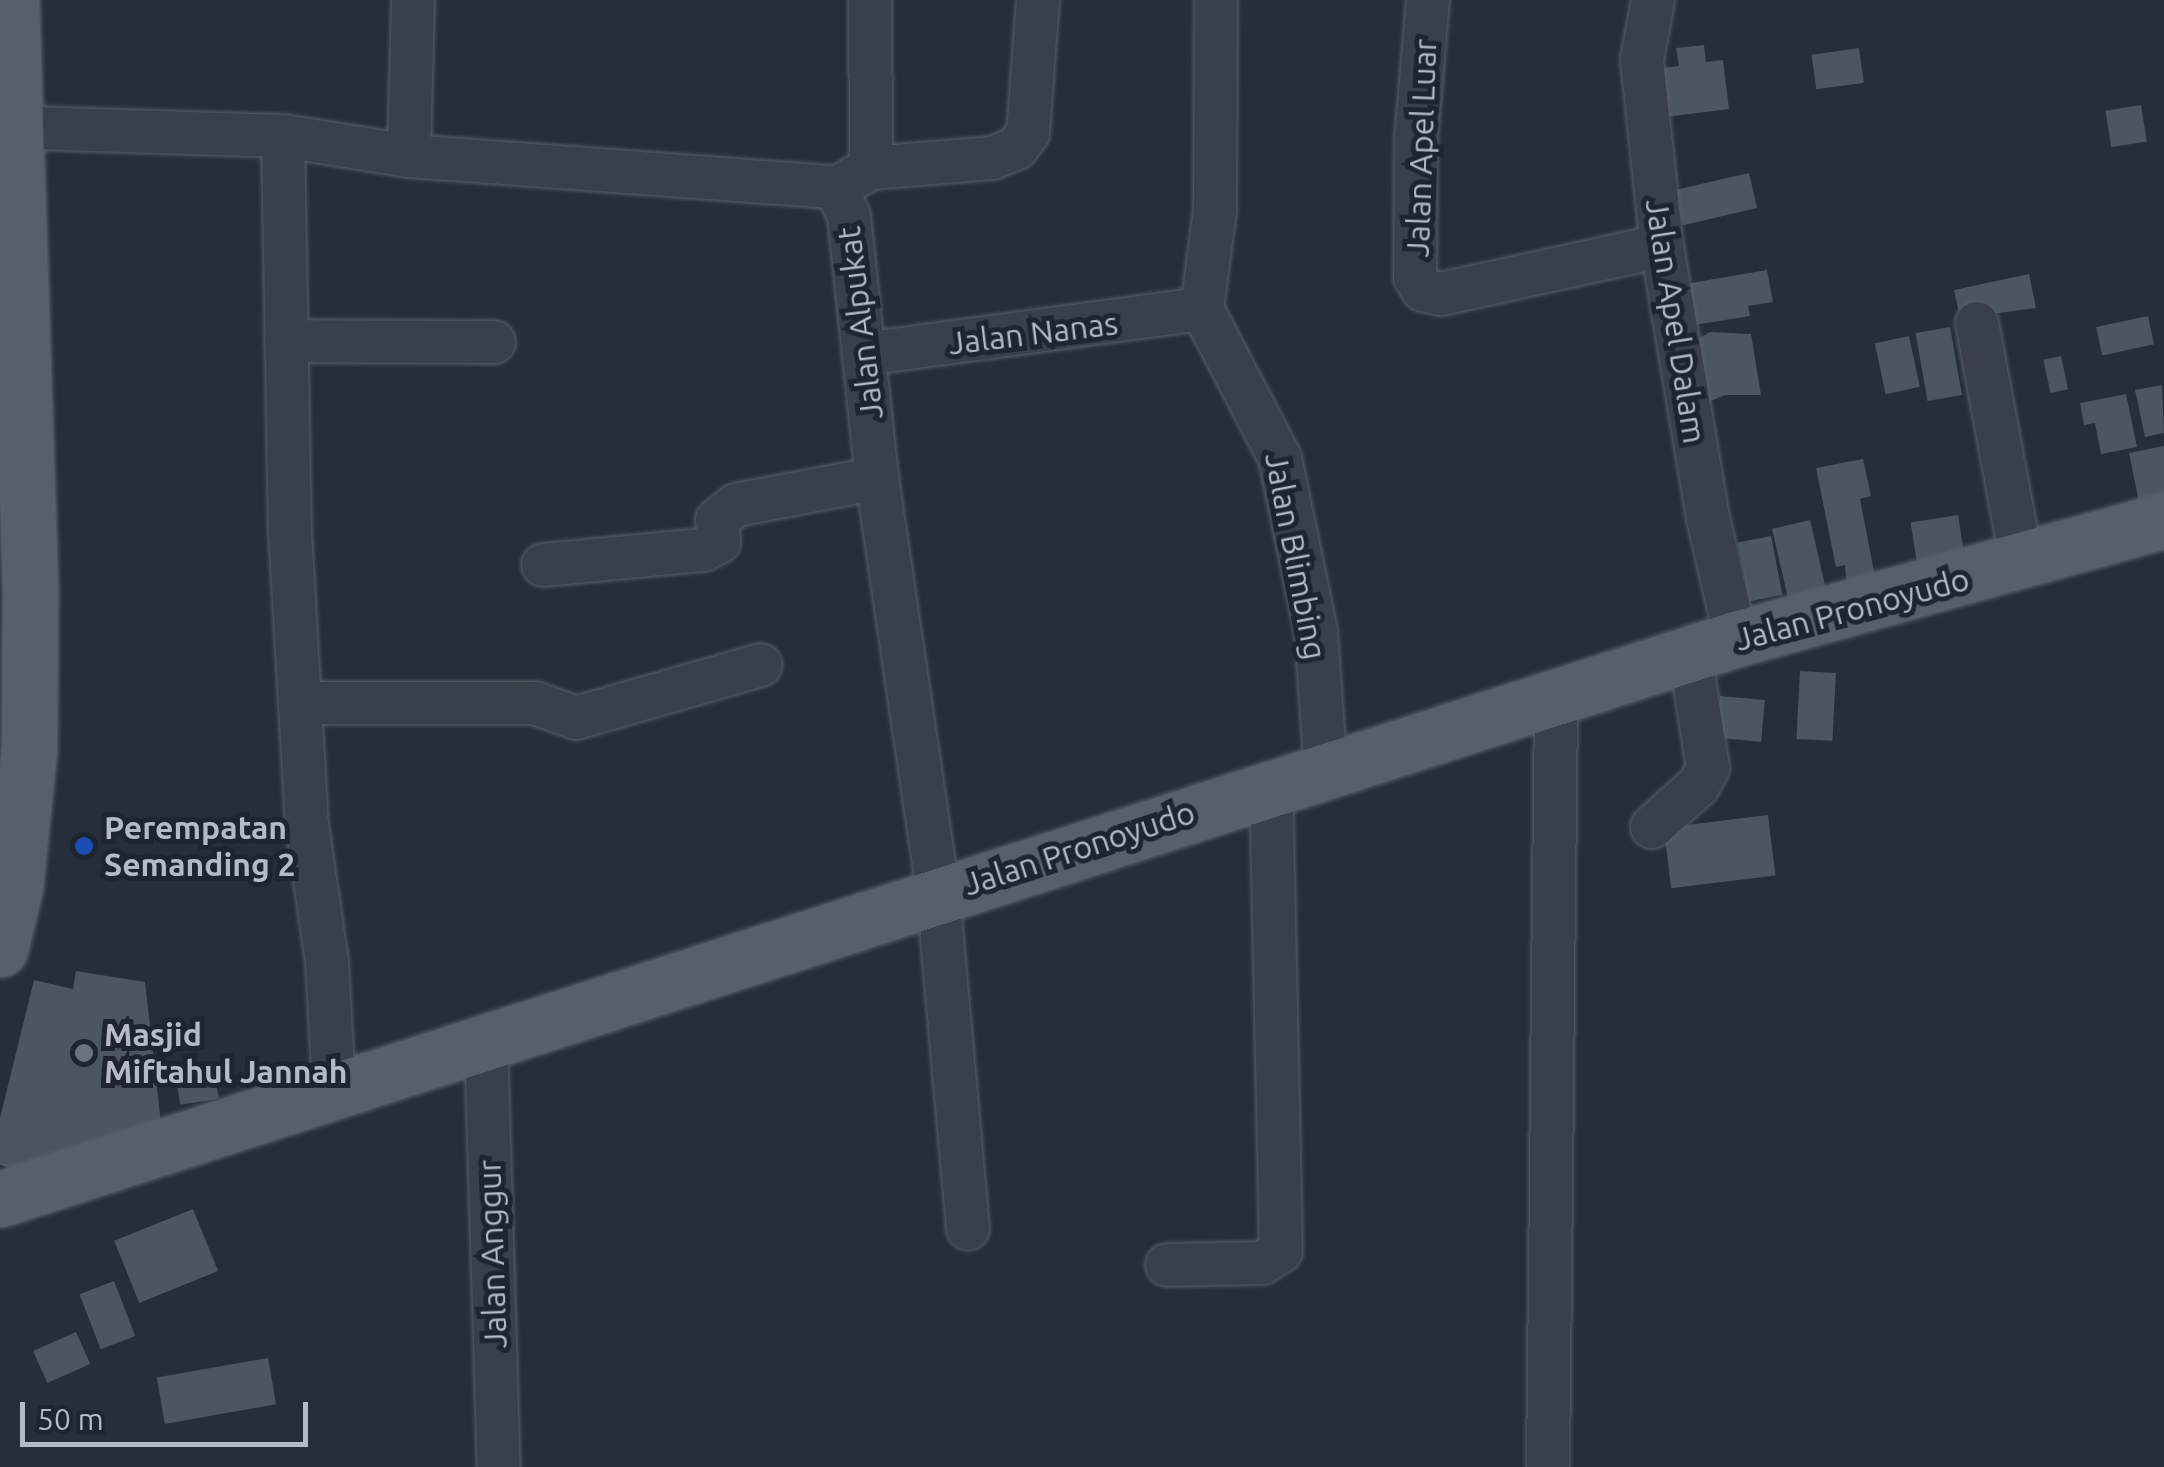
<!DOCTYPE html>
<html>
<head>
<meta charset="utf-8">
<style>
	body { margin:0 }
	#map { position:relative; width:2164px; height:1467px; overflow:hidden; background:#252e3a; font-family:Ubuntu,sans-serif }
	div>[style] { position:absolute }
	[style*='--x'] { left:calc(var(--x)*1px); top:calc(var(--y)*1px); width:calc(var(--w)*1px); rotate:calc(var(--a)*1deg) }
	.building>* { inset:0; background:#4c5663; transform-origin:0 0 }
	.roads { filter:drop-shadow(0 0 2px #575e69) drop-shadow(0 0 2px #575e69) }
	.minor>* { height:42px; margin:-21px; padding:0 21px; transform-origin:21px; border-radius:21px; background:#39404b }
	.major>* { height:55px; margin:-27.5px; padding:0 27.5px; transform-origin:27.5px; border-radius:27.5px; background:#575f6b }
	.dots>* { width:28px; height:28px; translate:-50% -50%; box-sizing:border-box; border:5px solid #1e2530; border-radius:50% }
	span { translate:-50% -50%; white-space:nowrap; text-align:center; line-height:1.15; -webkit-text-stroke:10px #1e2530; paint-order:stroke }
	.street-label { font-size:32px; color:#b5bbc6 }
	.poi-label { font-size:32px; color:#b5bbc6; font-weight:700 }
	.left { translate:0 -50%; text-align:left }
	.scale { position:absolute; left:20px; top:1402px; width:288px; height:45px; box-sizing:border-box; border:5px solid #b5bbc6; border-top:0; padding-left:12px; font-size:30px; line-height:35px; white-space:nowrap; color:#b5bbc6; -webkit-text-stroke:8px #1e2530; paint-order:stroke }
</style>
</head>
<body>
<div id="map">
	<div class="building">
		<div style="clip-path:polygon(1704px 45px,1706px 62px,1723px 60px,1729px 109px,1658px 118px,1652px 69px,1679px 66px,1676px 48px)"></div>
		<div style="left:1859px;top:48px;width:35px;height:48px;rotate:82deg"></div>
		<div style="left:2141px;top:105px;width:37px;height:36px;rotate:81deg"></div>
		<div style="left:1749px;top:173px;width:36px;height:76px;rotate:77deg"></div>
		<div style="clip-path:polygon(1767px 270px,1773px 302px,1748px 306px,1750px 316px,1682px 327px,1685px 284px)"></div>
		<div style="clip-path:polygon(2029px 274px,2036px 308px,1960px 318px,1954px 290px)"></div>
		<div style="left:2148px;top:316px;width:29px;height:53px;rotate:78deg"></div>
		<div style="left:1950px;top:327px;width:69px;height:35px;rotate:80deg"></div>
		<div style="clip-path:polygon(1710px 332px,1751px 334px,1761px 395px,1726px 395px,1697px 406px,1687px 345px)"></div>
		<div style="left:1909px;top:336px;width:52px;height:35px;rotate:78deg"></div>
		<div style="left:2061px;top:356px;width:34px;height:18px;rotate:78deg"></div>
		<div style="clip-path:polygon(2162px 385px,2164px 433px,2145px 437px,2135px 390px)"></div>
		<div style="clip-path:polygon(2126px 394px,2137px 447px,2101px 454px,2095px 423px,2084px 425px,2080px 403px)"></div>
		<div style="clip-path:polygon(2164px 446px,2164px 508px,2141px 512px,2129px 453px)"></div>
		<div style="clip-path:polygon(1863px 459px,1871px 496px,1860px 499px,1876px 582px,1847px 587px,1845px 565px,1836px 567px,1816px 468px)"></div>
		<div style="left:1958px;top:515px;width:45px;height:48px;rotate:81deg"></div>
		<div style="left:1810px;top:520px;width:71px;height:39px;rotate:77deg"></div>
		<div style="left:1771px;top:536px;width:60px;height:34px;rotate:79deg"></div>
		<div style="left:1800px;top:671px;width:36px;height:68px;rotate:3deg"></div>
		<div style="left:1720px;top:696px;width:45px;height:42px;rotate:5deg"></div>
		<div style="left:1768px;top:815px;width:61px;height:105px;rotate:83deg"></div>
		<div style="clip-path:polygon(76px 971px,145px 982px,161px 1124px,16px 1170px,0 1165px,0 1118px,34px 980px,73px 989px)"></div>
		<div style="left:214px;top:1069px;width:30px;height:39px;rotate:81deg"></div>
		<div style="left:193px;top:1209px;width:67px;height:85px;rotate:68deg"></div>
		<div style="left:114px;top:1281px;width:59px;height:37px;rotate:69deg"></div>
		<div style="left:76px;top:1332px;width:35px;height:47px;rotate:66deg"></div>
		<div style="left:268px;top:1358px;width:47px;height:113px;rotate:80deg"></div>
	</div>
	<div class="roads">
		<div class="minor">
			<div style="--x:1216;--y:0;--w:210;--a:90.3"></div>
			<div style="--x:1215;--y:210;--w:100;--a:97.5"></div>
			<div style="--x:1202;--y:309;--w:168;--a:62.4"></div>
			<div style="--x:1280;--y:458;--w:178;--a:78.3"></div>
			<div style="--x:1316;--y:632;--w:140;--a:85.9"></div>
			<div style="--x:1428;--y:0;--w:141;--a:94.9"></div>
			<div style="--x:1416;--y:140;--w:137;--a:90.4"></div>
			<div style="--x:1415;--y:277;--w:15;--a:58"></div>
			<div style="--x:1423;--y:290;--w:18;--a:13"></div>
			<div style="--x:1441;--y:294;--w:226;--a:-12.3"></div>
			<div style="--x:1653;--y:0;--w:61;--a:100.4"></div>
			<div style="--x:1642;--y:60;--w:187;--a:83.9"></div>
			<div style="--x:1662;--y:246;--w:276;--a:80.4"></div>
			<div style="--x:1708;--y:518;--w:124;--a:77"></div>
			<div style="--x:0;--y:127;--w:283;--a:1.8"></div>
			<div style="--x:283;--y:136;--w:128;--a:9"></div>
			<div style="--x:409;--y:156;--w:427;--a:4.2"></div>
			<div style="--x:835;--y:187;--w:32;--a:64"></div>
			<div style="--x:849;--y:216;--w:263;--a:83.9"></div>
			<div style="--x:877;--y:478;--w:419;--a:81.6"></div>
			<div style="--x:938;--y:893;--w:337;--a:84.9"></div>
			<div style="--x:283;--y:136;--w:395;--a:89"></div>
			<div style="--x:290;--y:531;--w:294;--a:86.7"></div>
			<div style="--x:307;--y:825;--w:138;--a:81.7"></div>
			<div style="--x:327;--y:962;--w:127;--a:86.8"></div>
			<div style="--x:409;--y:156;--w:156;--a:-88.5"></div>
			<div style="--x:871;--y:168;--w:122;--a:-4.7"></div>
			<div style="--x:993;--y:158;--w:26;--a:-23"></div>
			<div style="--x:1017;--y:148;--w:19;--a:-54"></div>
			<div style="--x:1028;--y:133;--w:133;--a:-85.7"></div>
			<div style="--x:848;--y:181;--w:26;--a:-29"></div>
			<div style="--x:871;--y:168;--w:168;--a:-90.3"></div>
			<div style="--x:1977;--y:323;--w:244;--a:79.4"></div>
			<div style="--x:286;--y:341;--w:208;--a:0.3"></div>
			<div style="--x:864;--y:354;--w:341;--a:-7.6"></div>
			<div style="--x:543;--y:565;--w:161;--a:-5.4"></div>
			<div style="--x:703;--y:550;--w:18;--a:-27"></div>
			<div style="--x:719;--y:542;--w:22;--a:-95"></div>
			<div style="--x:717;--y:520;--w:24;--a:-38"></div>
			<div style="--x:736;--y:505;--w:144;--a:-10.8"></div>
			<div style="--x:300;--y:703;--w:235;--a:0"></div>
			<div style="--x:535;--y:703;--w:44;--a:20.1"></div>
			<div style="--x:576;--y:718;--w:192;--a:-16"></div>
			<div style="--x:1652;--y:827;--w:63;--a:-41.8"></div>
			<div style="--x:1699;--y:785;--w:19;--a:-62"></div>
			<div style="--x:1708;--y:768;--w:115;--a:-99"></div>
			<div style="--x:486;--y:1040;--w:427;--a:88.3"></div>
			<div style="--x:1167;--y:1265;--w:95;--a:-1.2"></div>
			<div style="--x:1262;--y:1263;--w:22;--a:-32"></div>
			<div style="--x:1281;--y:1251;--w:464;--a:-91.2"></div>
			<div style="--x:1548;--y:1467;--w:768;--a:-89.4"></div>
		</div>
		<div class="major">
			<div style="--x:0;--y:949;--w:65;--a:-76.6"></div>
			<div style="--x:15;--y:886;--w:138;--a:-84.2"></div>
			<div style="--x:29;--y:749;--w:161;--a:-89.6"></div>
			<div style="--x:30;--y:588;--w:588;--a:-91.85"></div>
			<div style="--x:0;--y:1199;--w:1824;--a:-17.88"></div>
			<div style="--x:1736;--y:639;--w:444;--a:-15.5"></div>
		</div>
	</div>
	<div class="dots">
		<div style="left:84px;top:846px;background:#1a4fb4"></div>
		<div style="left:84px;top:1053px;background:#6b7280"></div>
	</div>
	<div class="street-label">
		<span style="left:1421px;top:148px;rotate:-88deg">Jalan Apel Luar</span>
		<span style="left:1676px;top:321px;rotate:81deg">Jalan Apel Dalam</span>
		<span style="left:860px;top:323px;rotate:-97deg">Jalan Alpukat</span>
		<span style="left:1033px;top:333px;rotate:-7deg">Jalan Nanas</span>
		<span style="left:1296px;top:556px;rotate:79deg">Jalan Blimbing</span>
		<span style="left:1852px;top:609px;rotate:-15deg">Jalan Pronoyudo</span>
		<span style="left:1079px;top:848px;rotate:-18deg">Jalan Pronoyudo</span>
		<span style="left:492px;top:1254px;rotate:-92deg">Jalan Anggur</span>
	</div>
	<div class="poi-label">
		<span class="left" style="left:104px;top:846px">Perempatan<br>Semanding 2</span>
		<span class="left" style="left:104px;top:1053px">Masjid<br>Miftahul Jannah</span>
	</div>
	<div class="scale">50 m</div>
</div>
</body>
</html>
